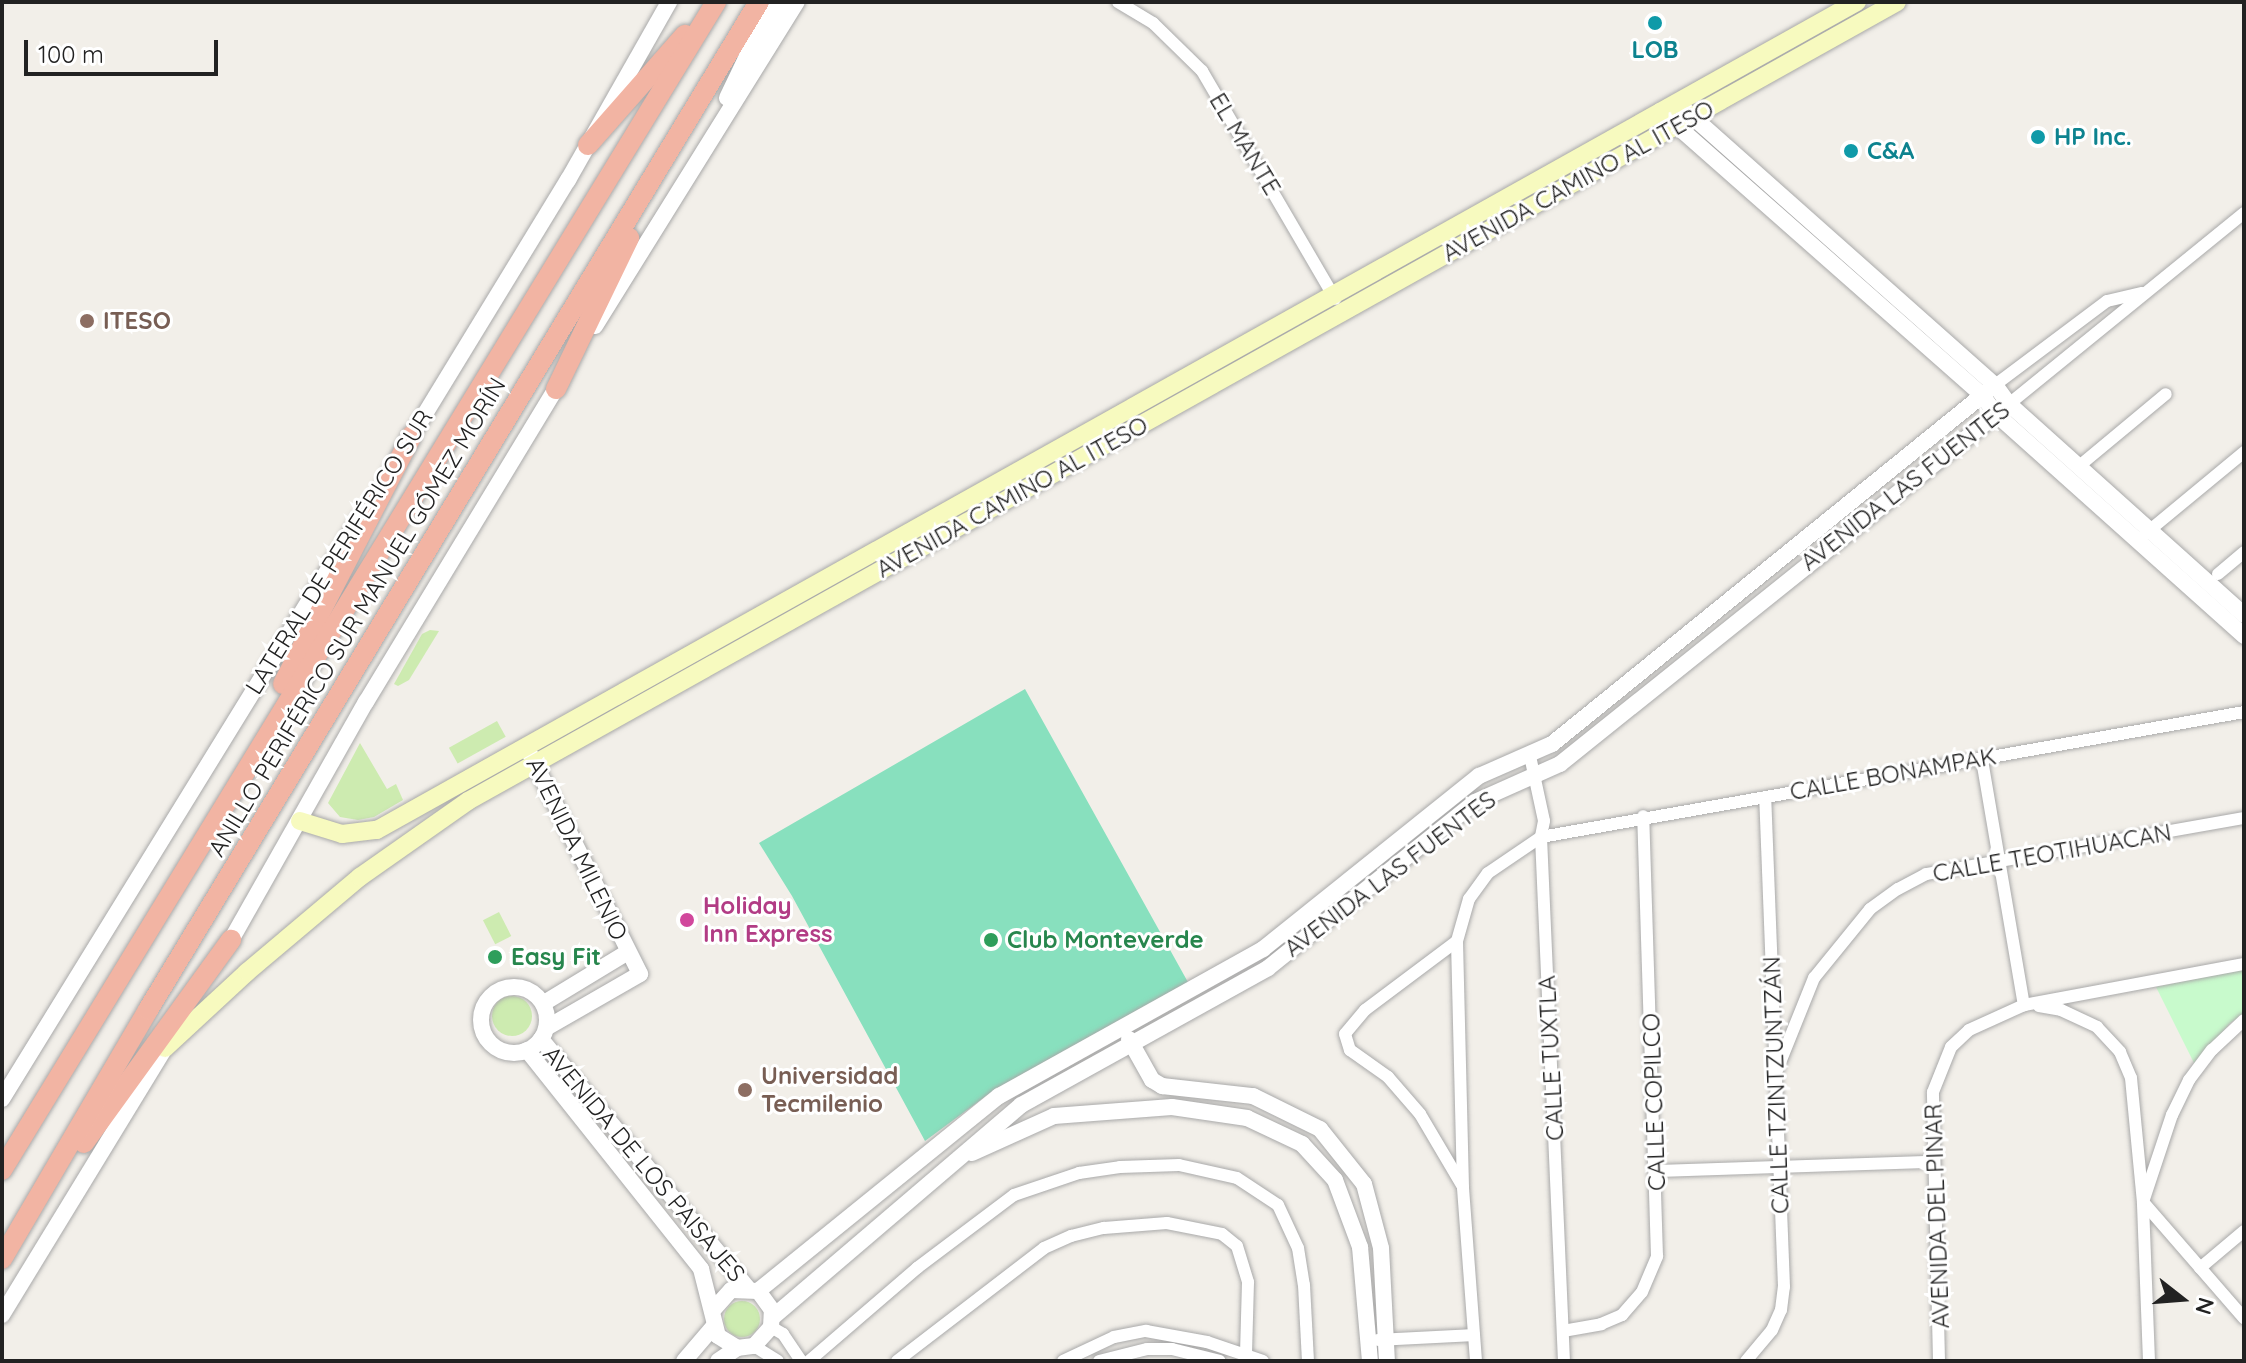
<!DOCTYPE html>
<html>
<head>
<meta charset="utf-8">
<style>
	body { margin:0 }
	#map { position:relative; width:2246px; height:1363px; overflow:hidden; background:#f2efe9; font-family:Quicksand,sans-serif }
	div>[style] { position:absolute }
	[style*='--x'] { left:calc(var(--x)*1px); top:calc(var(--y)*1px); width:calc(var(--w)*1px); rotate:calc(var(--a)*1deg) }
	.grass>* { inset:0; background:#cdebb0; transform-origin:0 0 }
	.round { border-radius:50% }
	.park>* { inset:0; background:#c8facc }
	.pitch>* { inset:0; background:#88e0be }
	.roads { filter:drop-shadow(0 0 2px #a9a9a9) drop-shadow(0 0 2px #a9a9a9) }
	.minor>* { height:12px; margin:-6px; padding:0 6px; transform-origin:6px; border-radius:6px; background:#fff }
	.tertiary>* { height:16px; margin:-8px; padding:0 8px; transform-origin:8px; border-radius:8px; background:#fff }
	.tertiary>.ring { margin:-8px; padding:0; box-sizing:content-box; background:none; border:16px solid #fff; border-radius:50% }
	.secondary>* { height:18px; margin:-9px; padding:0 9px; transform-origin:9px; border-radius:9px; background:#f7fabf }
	.trunk>* { height:20px; margin:-10px; padding:0 10px; transform-origin:10px; border-radius:10px; background:#f2b4a3 }
	.dots>* { width:22px; height:22px; translate:-50% -50%; box-sizing:border-box; border:4px solid #fff; border-radius:50% }
	span { translate:-50% -50%; white-space:nowrap; text-align:center; line-height:1.15; -webkit-text-stroke:6px #fff; paint-order:stroke }
	.culture-label { font-size:24px; color:#0d838f; font-weight:700 }
	.left { translate:0 -50%; text-align:left }
	.street-label { font-size:24px; color:#222 }
	.education-label { font-size:24px; color:#785e54; font-weight:700 }
	.hotel-label { font-size:24px; color:#b23c85; font-weight:700 }
	.leisure-label { font-size:24px; color:#27864d; font-weight:700 }
	.frame { position:absolute; inset:0; border:4px solid #222; pointer-events:none }
	.north { position:absolute; left:2142px; top:1259px; width:80px; height:80px; -webkit-text-stroke:6px #fff; paint-order:stroke; rotate:107deg; font-size:22px; font-weight:700; line-height:32px; text-align:center; color:#222 }
	.north::after { content:''; display:block; margin:auto; width:28px; height:36px; background:#222; clip-path:polygon(50% 0,100% 100%,50% 72%,0 100%) }
	.scale { position:absolute; left:24px; top:40px; width:194px; height:36px; box-sizing:border-box; border:4px solid #222; border-top:0; padding-left:10px; font-size:24px; line-height:28px; white-space:nowrap; color:#222; -webkit-text-stroke:6px #fff; paint-order:stroke }
</style>
</head>
<body>
<div id="map">
	<div class="grass">
		<div style="clip-path:polygon(430px 630px,439px 631px,409px 680px,398px 686px,394px 684px,422px 634px)"></div>
		<div style="left:497px;top:721px;width:18px;height:55px;rotate:61deg"></div>
		<div style="clip-path:polygon(360px 743px,387px 789px,396px 784px,403px 800px,374px 817px,358px 820px,340px 817px,328px 803px)"></div>
		<div style="left:499px;top:912px;width:27px;height:18px;rotate:63deg"></div>
		<div class="round" style="left:492px;top:996px;width:40px;height:40px"></div>
		<div class="round" style="left:724px;top:1301px;width:36px;height:36px"></div>
	</div>
	<div class="park">
		<div style="clip-path:polygon(2244px 969px,2244px 1014px,2230px 1023px,2195px 1065px,2156px 987px)"></div>
	</div>
	<div class="pitch">
		<div style="clip-path:polygon(1025px 689px,1189px 984px,986px 1096px,925px 1141px,792px 896px,759px 843px)"></div>
	</div>
	<div class="roads">
		<div class="minor">
			<div style="--x:1118;--y:2;--w:41;--a:31"></div>
			<div style="--x:1153;--y:23;--w:69;--a:44.4"></div>
			<div style="--x:1202;--y:71;--w:264;--a:59.7"></div>
			<div style="--x:1995;--y:385;--w:140;--a:-36.9"></div>
			<div style="--x:2107;--y:301;--w:36;--a:-13"></div>
			<div style="--x:2009;--y:404;--w:303;--a:-39.1"></div>
			<div style="--x:2078;--y:467;--w:114;--a:-39.7"></div>
			<div style="--x:2145;--y:534;--w:129;--a:-39.6"></div>
			<div style="--x:2218;--y:574;--w:34;--a:-40"></div>
			<div style="--x:1530;--y:756;--w:66;--a:77.8"></div>
			<div style="--x:1544;--y:821;--w:16;--a:101"></div>
			<div style="--x:1541;--y:837;--w:525;--a:87.49"></div>
			<div style="--x:1982;--y:760;--w:249;--a:80.3"></div>
			<div style="--x:1457;--y:941;--w:115;--a:143.1"></div>
			<div style="--x:1365;--y:1010;--w:31;--a:130"></div>
			<div style="--x:1345;--y:1034;--w:17;--a:73"></div>
			<div style="--x:1350;--y:1050;--w:47;--a:35.4"></div>
			<div style="--x:1388;--y:1077;--w:49;--a:49.1"></div>
			<div style="--x:1420;--y:1114;--w:82;--a:59.4"></div>
			<div style="--x:2039;--y:1006;--w:22;--a:10"></div>
			<div style="--x:2061;--y:1010;--w:40;--a:25"></div>
			<div style="--x:2097;--y:1027;--w:34;--a:47"></div>
			<div style="--x:2120;--y:1052;--w:28;--a:67"></div>
			<div style="--x:2131;--y:1078;--w:125;--a:84.5"></div>
			<div style="--x:2143;--y:1202;--w:154;--a:49"></div>
			<div style="--x:1775;--y:1075;--w:105;--a:-68.1"></div>
			<div style="--x:1814;--y:978;--w:89;--a:-50.9"></div>
			<div style="--x:1870;--y:909;--w:34;--a:-36"></div>
			<div style="--x:1898;--y:889;--w:32;--a:-28"></div>
			<div style="--x:1926;--y:874;--w:323;--a:-10"></div>
			<div style="--x:1657;--y:1171;--w:277;--a:-1.9"></div>
			<div style="--x:2200;--y:1268;--w:57;--a:-40.1"></div>
			<div style="--x:771;--y:1327;--w:14;--a:30"></div>
			<div style="--x:783;--y:1334;--w:32;--a:56"></div>
			<div style="--x:1563;--y:1331;--w:39;--a:-10"></div>
			<div style="--x:1601;--y:1324;--w:23;--a:-23"></div>
			<div style="--x:1622;--y:1315;--w:30;--a:-49"></div>
			<div style="--x:1642;--y:1292;--w:39;--a:-67"></div>
			<div style="--x:1657;--y:1256;--w:440;--a:-91.8"></div>
			<div style="--x:1378;--y:1340;--w:96;--a:-3"></div>
			<div style="--x:754;--y:1346;--w:28;--a:32"></div>
			<div style="--x:809;--y:1361;--w:143;--a:-40.7"></div>
			<div style="--x:917;--y:1268;--w:121;--a:-37"></div>
			<div style="--x:1014;--y:1195;--w:69;--a:-18.7"></div>
			<div style="--x:1079;--y:1173;--w:41;--a:-8.3"></div>
			<div style="--x:1120;--y:1167;--w:59;--a:-1.9"></div>
			<div style="--x:1179;--y:1165;--w:59;--a:12.6"></div>
			<div style="--x:1237;--y:1178;--w:49;--a:33.4"></div>
			<div style="--x:1278;--y:1205;--w:47;--a:65.1"></div>
			<div style="--x:1298;--y:1248;--w:37;--a:81"></div>
			<div style="--x:1304;--y:1285;--w:76;--a:87"></div>
			<div style="--x:897;--y:1361;--w:185;--a:-37.5"></div>
			<div style="--x:1044;--y:1248;--w:30;--a:-24"></div>
			<div style="--x:1071;--y:1236;--w:34;--a:-14"></div>
			<div style="--x:1104;--y:1228;--w:63;--a:-4.5"></div>
			<div style="--x:1167;--y:1223;--w:56;--a:11.3"></div>
			<div style="--x:1222;--y:1234;--w:19;--a:39"></div>
			<div style="--x:1237;--y:1246;--w:38;--a:73"></div>
			<div style="--x:1248;--y:1282;--w:72;--a:91.6"></div>
			<div style="--x:1063;--y:1361;--w:56;--a:-25.2"></div>
			<div style="--x:1114;--y:1337;--w:33;--a:-11"></div>
			<div style="--x:1146;--y:1331;--w:62;--a:10.2"></div>
			<div style="--x:1207;--y:1342;--w:59;--a:18.7"></div>
			<div style="--x:1099;--y:1361;--w:49;--a:-14"></div>
			<div style="--x:1147;--y:1349;--w:25;--a:0"></div>
			<div style="--x:1172;--y:1349;--w:49;--a:14"></div>
			<div style="--x:1476;--y:1361;--w:174;--a:-94.3"></div>
			<div style="--x:1463;--y:1187;--w:246;--a:-91.4"></div>
			<div style="--x:1457;--y:941;--w:44;--a:-74.1"></div>
			<div style="--x:1469;--y:899;--w:32;--a:-54"></div>
			<div style="--x:1488;--y:873;--w:64;--a:-34.2"></div>
			<div style="--x:1541;--y:837;--w:714;--a:-10.08"></div>
			<div style="--x:1746;--y:1361;--w:40;--a:-50"></div>
			<div style="--x:1772;--y:1330;--w:22;--a:-66"></div>
			<div style="--x:1781;--y:1310;--w:23;--a:-83"></div>
			<div style="--x:1784;--y:1287;--w:490;--a:-92.2"></div>
			<div style="--x:1939;--y:1361;--w:269;--a:-91.3"></div>
			<div style="--x:1933;--y:1092;--w:48;--a:-68.2"></div>
			<div style="--x:1951;--y:1047;--w:25;--a:-43"></div>
			<div style="--x:1969;--y:1030;--w:60;--a:-24.4"></div>
			<div style="--x:2024;--y:1005;--w:224;--a:-10.6"></div>
			<div style="--x:2149;--y:1361;--w:159;--a:-92.2"></div>
			<div style="--x:2143;--y:1202;--w:92;--a:-71.6"></div>
			<div style="--x:2172;--y:1115;--w:39;--a:-64"></div>
			<div style="--x:2189;--y:1080;--w:38;--a:-53"></div>
			<div style="--x:2212;--y:1050;--w:44;--a:-43.2"></div>
		</div>
		<div class="tertiary">
			<div style="--x:727;--y:98;--w:47;--a:-64.5"></div>
			<div style="--x:747;--y:56;--w:63;--a:-59.3"></div>
			<div style="--x:1685;--y:110;--w:414;--a:41.6"></div>
			<div style="--x:1995;--y:385;--w:24;--a:54"></div>
			<div style="--x:2009;--y:404;--w:316;--a:41.9"></div>
			<div style="--x:1660;--y:111;--w:429;--a:41.4"></div>
			<div style="--x:1982;--y:395;--w:24;--a:54"></div>
			<div style="--x:1996;--y:414;--w:333;--a:41.8"></div>
			<div style="--x:595;--y:326;--w:382;--a:-58.1"></div>
			<div style="--x:406;--y:445;--w:311;--a:-58.6"></div>
			<div style="--x:568;--y:180;--w:205;--a:-60.4"></div>
			<div style="--x:530;--y:754;--w:246;--a:63.4"></div>
			<div style="--x:640;--y:974;--w:108;--a:150.1"></div>
			<div style="--x:226;--y:949;--w:284;--a:-60.5"></div>
			<div style="--x:366;--y:702;--w:376;--a:-58.8"></div>
			<div class="ring" style="left:481px;top:987px;width:50px;height:50px"></div>
			<div style="--x:544;--y:1003;--w:98;--a:-31.3"></div>
			<div style="--x:541;--y:1039;--w:324;--a:50.3"></div>
			<div style="--x:1129;--y:1039;--w:47;--a:60.7"></div>
			<div style="--x:1152;--y:1080;--w:12;--a:31"></div>
			<div style="--x:1162;--y:1086;--w:92;--a:6.3"></div>
			<div style="--x:1253;--y:1096;--w:75;--a:26.2"></div>
			<div style="--x:1320;--y:1129;--w:70;--a:51.3"></div>
			<div style="--x:1364;--y:1184;--w:66;--a:75.1"></div>
			<div style="--x:1381;--y:1248;--w:113;--a:87"></div>
			<div style="--x:527;--y:1050;--w:280;--a:51.5"></div>
			<div style="--x:701;--y:1269;--w:69;--a:75.8"></div>
			<div style="--x:718;--y:1336;--w:22;--a:32"></div>
			<div style="--x:737;--y:1348;--w:17;--a:-7"></div>
			<div style="--x:754;--y:1346;--w:25;--a:-48"></div>
			<div style="--x:771;--y:1327;--w:17;--a:-87"></div>
			<div style="--x:772;--y:1310;--w:24;--a:-126"></div>
			<div style="--x:758;--y:1291;--w:27;--a:-178"></div>
			<div style="--x:731;--y:1290;--w:25;--a:132"></div>
			<div style="--x:2;--y:1099;--w:682;--a:-58.36"></div>
			<div style="--x:972;--y:1153;--w:90;--a:-24.3"></div>
			<div style="--x:1054;--y:1116;--w:118;--a:-4.4"></div>
			<div style="--x:1172;--y:1107;--w:76;--a:8.3"></div>
			<div style="--x:1247;--y:1118;--w:61;--a:25.3"></div>
			<div style="--x:1302;--y:1144;--w:49;--a:47.5"></div>
			<div style="--x:1335;--y:1180;--w:72;--a:69.5"></div>
			<div style="--x:1360;--y:1247;--w:114;--a:85"></div>
			<div style="--x:758;--y:1291;--w:310;--a:-39"></div>
			<div style="--x:999;--y:1096;--w:302;--a:-29.1"></div>
			<div style="--x:1263;--y:949;--w:277;--a:-38.7"></div>
			<div style="--x:1479;--y:776;--w:80;--a:-23.7"></div>
			<div style="--x:1552;--y:744;--w:570;--a:-39.02"></div>
			<div style="--x:2;--y:1315;--w:322;--a:-58.6"></div>
			<div style="--x:773;--y:1317;--w:326;--a:-40.5"></div>
			<div style="--x:1021;--y:1105;--w:282;--a:-29"></div>
			<div style="--x:1268;--y:968;--w:265;--a:-38.7"></div>
			<div style="--x:1475;--y:802;--w:93;--a:-24.1"></div>
			<div style="--x:1560;--y:764;--w:576;--a:-38.72"></div>
			<div style="--x:684;--y:1361;--w:46;--a:-49.4"></div>
			<div style="--x:718;--y:1361;--w:23;--a:-34"></div>
		</div>
		<div class="secondary">
			<div style="--x:300;--y:821;--w:44;--a:17.2"></div>
			<div style="--x:342;--y:834;--w:35;--a:-7"></div>
			<div style="--x:377;--y:830;--w:1696;--a:-29.23"></div>
			<div style="--x:165;--y:1048;--w:112;--a:-42.8"></div>
			<div style="--x:247;--y:972;--w:148;--a:-40.1"></div>
			<div style="--x:360;--y:877;--w:132;--a:-35.1"></div>
			<div style="--x:468;--y:801;--w:1637;--a:-29.21"></div>
		</div>
		<div class="trunk">
			<div style="--x:588;--y:145;--w:147;--a:-48.6"></div>
			<div style="--x:556;--y:389;--w:168;--a:-64.2"></div>
			<div style="--x:283;--y:684;--w:280;--a:-62.6"></div>
			<div style="--x:84;--y:1143;--w:251;--a:-54.1"></div>
			<div style="--x:2;--y:1170;--w:1369;--a:-58.56"></div>
			<div style="--x:2;--y:1259;--w:289;--a:-59.6"></div>
			<div style="--x:148;--y:1010;--w:1179;--a:-58.78"></div>
		</div>
	</div>
	<div class="dots">
		<div style="left:1655px;top:23px;background:#0f9aa8"></div>
		<div style="left:2038px;top:137px;background:#0f9aa8"></div>
		<div style="left:1851px;top:151px;background:#0f9aa8"></div>
		<div style="left:87px;top:321px;background:#8d6e63"></div>
		<div style="left:687px;top:920px;background:#d1479c"></div>
		<div style="left:991px;top:940px;background:#2e9e5b"></div>
		<div style="left:495px;top:957px;background:#2e9e5b"></div>
		<div style="left:745px;top:1090px;background:#8d6e63"></div>
	</div>
	<div class="culture-label">
		<span style="left:1655px;top:50px">LOB</span>
		<span class="left" style="left:2054px;top:137px">HP Inc.</span>
		<span class="left" style="left:1867px;top:151px">C&amp;A</span>
	</div>
	<div class="street-label">
		<span style="left:1245px;top:144px;rotate:59deg">EL MANTE</span>
		<span style="left:1578px;top:181px;rotate:-29deg">AVENIDA CAMINO AL ITESO</span>
		<span style="left:1905px;top:486px;rotate:-38deg">AVENIDA LAS FUENTES</span>
		<span style="left:1012px;top:497px;rotate:-29deg">AVENIDA CAMINO AL ITESO</span>
		<span style="left:339px;top:552px;rotate:-58deg">LATERAL DE PERIFÉRICO SUR</span>
		<span style="left:357px;top:617px;rotate:-59deg">ANILLO PERIFÉRICO SUR MANUEL GÓMEZ MORÍN</span>
		<span style="left:1893px;top:774px;rotate:-10deg">CALLE BONAMPAK</span>
		<span style="left:577px;top:849px;rotate:64deg">AVENIDA MILENIO</span>
		<span style="left:2052px;top:853px;rotate:-10deg">CALLE TEOTIHUACAN</span>
		<span style="left:1390px;top:874px;rotate:-37deg">AVENIDA LAS FUENTES</span>
		<span style="left:1551px;top:1058px;rotate:-93deg">CALLE TUXTLA</span>
		<span style="left:1776px;top:1085px;rotate:-92deg">CALLE TZINTZUNTZÁN</span>
		<span style="left:1654px;top:1102px;rotate:-92deg">CALLE COPILCO</span>
		<span style="left:644px;top:1164px;rotate:50deg">AVENIDA DE LOS PAISAJES</span>
		<span style="left:1937px;top:1216px;rotate:-92deg">AVENIDA DEL PINAR</span>
	</div>
	<div class="education-label">
		<span class="left" style="left:103px;top:321px">ITESO</span>
		<span class="left" style="left:761px;top:1090px">Universidad<br>Tecmilenio</span>
	</div>
	<div class="hotel-label">
		<span class="left" style="left:703px;top:920px">Holiday<br>Inn Express</span>
	</div>
	<div class="leisure-label">
		<span class="left" style="left:1007px;top:940px">Club Monteverde</span>
		<span class="left" style="left:511px;top:957px">Easy Fit</span>
	</div>
	<div class="frame"></div>
	<div class="north">N</div>
	<div class="scale">100 m</div>
</div>
</body>
</html>
